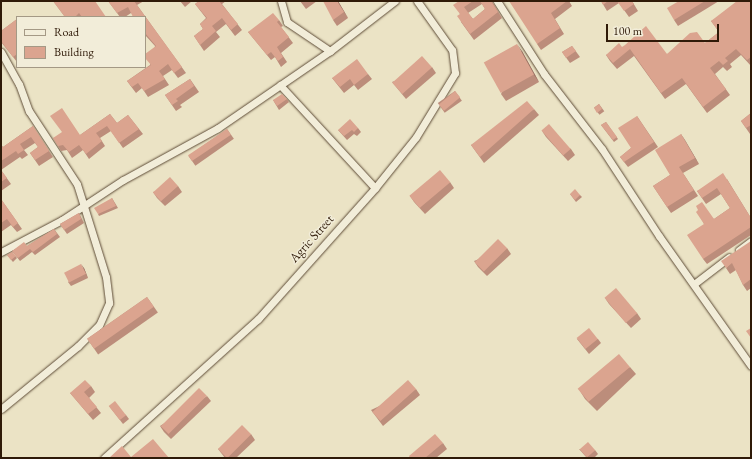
<!DOCTYPE html>
<html>
<head>
<meta charset="utf-8">
<style>
	body { margin:0 }
	#map { position:relative; width:752px; height:459px; overflow:hidden; background:#ebe3c5; font-family:"EB Garamond",serif }
	div>[style] { position:absolute }
	[style*='--x'] { left:calc(var(--x)*1px); top:calc(var(--y)*1px); width:calc(var(--w)*1px); rotate:calc(var(--a)*1deg) }
	.roads { filter:drop-shadow(0 0 1px #5e4c37) drop-shadow(0 0 1px #5e4c37) }
	.minor>* { height:7px; margin:-3.5px; padding:0 3.5px; transform-origin:3.5px; border-radius:3.5px; background:#f2edd9 }
	.wall>* { inset:0; background:#bc8d7b; transform-origin:0 0 }
	.shaded-wall>* { inset:0; background:#997364 }
	.building>* { inset:0; background:#dba48f; transform-origin:0 0 }
	span { translate:-50% -50%; white-space:nowrap; text-align:center; line-height:1.15; -webkit-text-stroke:3px #f2edd9; paint-order:stroke }
	.street-label { font-size:13px; color:#2f1a08 }
	.frame { position:absolute; inset:0; border:2px solid #2f1a08; pointer-events:none }
	.legend { position:absolute; left:16px; top:16px; width:130px; height:52px; box-sizing:border-box; background:#f2edd9; border:1px solid #a49985; margin:0; padding:5px 7px; list-style:none; font-size:12px; color:#2f1a08 }
	.legend li { display:flex; align-items:center; gap:8px; height:20px }
	.legend b { width:20px; border:1px solid #a49985 }
	.scale { position:absolute; left:606px; top:24px; width:113px; height:18px; box-sizing:border-box; border:2px solid #2f1a08; border-top:0; padding-left:5px; font-size:12px; line-height:14px; white-space:nowrap; color:#2f1a08; -webkit-text-stroke:3px #f2edd9; paint-order:stroke }
</style>
</head>
<body>
<div id="map">
	<div class="roads">
		<div class="minor">
			<div style="--x:281;--y:1;--w:22;--a:74"></div>
			<div style="--x:287;--y:22;--w:52;--a:34"></div>
			<div style="--x:497;--y:1;--w:87;--a:57.2"></div>
			<div style="--x:544;--y:74;--w:95;--a:52.3"></div>
			<div style="--x:602;--y:149;--w:104;--a:56.8"></div>
			<div style="--x:659;--y:236;--w:159;--a:54.7"></div>
			<div style="--x:1;--y:52;--w:37;--a:61"></div>
			<div style="--x:19;--y:84;--w:29;--a:70"></div>
			<div style="--x:29;--y:111;--w:87;--a:56.7"></div>
			<div style="--x:77;--y:184;--w:97;--a:72.7"></div>
			<div style="--x:106;--y:277;--w:26;--a:83"></div>
			<div style="--x:109;--y:303;--w:24;--a:114"></div>
			<div style="--x:99;--y:325;--w:30;--a:135"></div>
			<div style="--x:78;--y:346;--w:99;--a:140.7"></div>
			<div style="--x:280;--y:85;--w:140;--a:47.3"></div>
			<div style="--x:739;--y:250;--w:15;--a:-37"></div>
			<div style="--x:1;--y:252;--w:69;--a:-27.7"></div>
			<div style="--x:62;--y:220;--w:73;--a:-33.3"></div>
			<div style="--x:123;--y:180;--w:108;--a:-28.7"></div>
			<div style="--x:218;--y:128;--w:136;--a:-34.5"></div>
			<div style="--x:330;--y:51;--w:82;--a:-37.6"></div>
			<div style="--x:694;--y:284;--w:44;--a:-37.6"></div>
			<div style="--x:104;--y:458;--w:207;--a:-42.1"></div>
			<div style="--x:258;--y:319;--w:176;--a:-48.2"></div>
			<div style="--x:375;--y:188;--w:65;--a:-51.2"></div>
			<div style="--x:416;--y:137;--w:75;--a:-58.6"></div>
			<div style="--x:455;--y:73;--w:23;--a:-97"></div>
			<div style="--x:452;--y:50;--w:60;--a:-125.5"></div>
		</div>
	</div>
	<div class="wall">
		<div style="clip-path:polygon(53px 1px,106px 17px,65px 17px)"></div>
		<div style="clip-path:polygon(108px 1px,144px 1px,137px 5px,186px 73px,178px 78px,172px 70px,163px 76px,169px 85px,148px 97px,142px 88px,136px 93px,127px 81px,150px 65px,155px 46px,145px 35px,145px 17px,131px 13px,125px 17px,120px 17px)"></div>
		<div style="clip-path:polygon(180px 1px,192px 1px,185px 7px)"></div>
		<div style="clip-path:polygon(199px 1px,226px 1px,222px 4px,242px 30px,235px 36px,226px 24px,216px 32px,220px 37px,204px 51px,194px 36px,203px 29px,200px 24px,206px 18px,195px 4px)"></div>
		<div style="clip-path:polygon(300px 1px,317px 1px,306px 9px)"></div>
		<div style="clip-path:polygon(338px 1px,348px 18px,337px 26px,333px 20px)"></div>
		<div style="clip-path:polygon(evenodd,458px 1px,492px 1px,502px 18px,474px 40px,461px 22px,458px 1px,482px 4px,485px 9px,473px 19px,468px 13px,482px 4px)"></div>
		<div style="clip-path:polygon(545px 1px,569px 1px,572px 6px,555px 19px,564px 34px,541px 50px,537px 44px,543px 2px)"></div>
		<div style="clip-path:polygon(601px 1px,632px 1px,638px 11px,629px 17px,619px 3px,607px 11px)"></div>
		<div style="clip-path:polygon(679px 1px,719px 1px,678px 26px,674px 20px)"></div>
		<div style="clip-path:polygon(751px 1px,751px 66px,741px 55px,730px 64px,732px 67px,727px 71px,723px 67px,715px 74px,730px 95px,707px 113px,686px 84px,665px 99px,634px 56px,617px 69px,610px 61px,606px 55px,622px 47px,667px 54px,705px 43px,719px 32px,711px 21px)"></div>
		<div style="clip-path:polygon(17px 19px,17px 62px,1px 42px,1px 31px)"></div>
		<div style="clip-path:polygon(279px 20px,283px 26px,281px 27px,293px 43px,281px 53px,287px 62px,281px 67px,275px 57px,271px 60px,248px 32px)"></div>
		<div style="clip-path:polygon(572px 46px,580px 57px,570px 63px,562px 52px)"></div>
		<div style="clip-path:polygon(522px 51px,539px 82px,506px 101px,501px 94px)"></div>
		<div style="clip-path:polygon(432px 67px,436px 73px,406px 99px,392px 82px)"></div>
		<div style="clip-path:polygon(368px 74px,372px 79px,358px 90px,354px 85px,344px 93px,332px 78px)"></div>
		<div style="clip-path:polygon(190px 79px,199px 92px,180px 105px,182px 107px,176px 111px,165px 95px)"></div>
		<div style="left:455px;top:91px;width:12px;height:21px;rotate:55deg"></div>
		<div style="clip-path:polygon(287px 99px,289px 102px,279px 110px,273px 100px)"></div>
		<div style="left:599px;top:104px;width:9px;height:6px;rotate:54deg"></div>
		<div style="clip-path:polygon(534px 109px,539px 115px,484px 163px,471px 145px)"></div>
		<div style="clip-path:polygon(751px 113px,751px 134px,750px 134px,741px 121px)"></div>
		<div style="clip-path:polygon(110px 114px,117px 123px,128px 115px,143px 134px,123px 148px,111px 131px,100px 138px,105px 146px,89px 159px,83px 150px,72px 158px,67px 150px,61px 151px,53px 138px,80px 135px)"></div>
		<div style="clip-path:polygon(637px 116px,658px 147px,628px 167px,620px 157px,631px 148px)"></div>
		<div style="clip-path:polygon(606px 122px,618px 139px,614px 142px,601px 125px)"></div>
		<div style="clip-path:polygon(33px 126px,53px 157px,39px 166px,30px 153px,38px 147px,35px 143px,24px 150px,28px 155px,22px 159px,20px 157px,1px 170px,11px 184px,1px 191px,1px 145px,3px 147px)"></div>
		<div style="clip-path:polygon(358px 128px,361px 132px,357px 136px,354px 134px,347px 140px,338px 130px)"></div>
		<div style="left:227px;top:129px;width:12px;height:47px;rotate:55deg"></div>
		<div style="clip-path:polygon(542px 131px,571px 149px,575px 155px,568px 161px,546px 137px)"></div>
		<div style="clip-path:polygon(681px 134px,699px 164px,683px 173px,698px 196px,671px 213px,653px 186px,670px 175px)"></div>
		<div style="clip-path:polygon(727px 179px,751px 218px,751px 235px,707px 264px,703px 259px,704px 224px,698px 210px,714px 219px,730px 208px,721px 194px,706px 204px,697px 191px)"></div>
		<div style="clip-path:polygon(450px 182px,454px 188px,425px 214px,414px 202px,410px 196px)"></div>
		<div style="clip-path:polygon(178px 186px,182px 192px,165px 206px,157px 198px,153px 192px)"></div>
		<div style="clip-path:polygon(570px 194px,580px 195px,582px 197px,576px 202px)"></div>
		<div style="clip-path:polygon(112px 198px,118px 208px,99px 216px,98px 214px)"></div>
		<div style="clip-path:polygon(1px 199px,22px 229px,17px 232px,11px 225px,1px 232px)"></div>
		<div style="clip-path:polygon(79px 213px,84px 223px,67px 234px,60px 224px)"></div>
		<div style="clip-path:polygon(54px 229px,60px 237px,35px 255px,32px 252px,20px 261px,12px 251px,27px 246px)"></div>
		<div style="clip-path:polygon(751px 241px,751px 288px,747px 291px,743px 285px,736px 270px,730px 274px,726px 268px)"></div>
		<div style="clip-path:polygon(507px 248px,511px 254px,487px 276px,478px 267px,474px 261px)"></div>
		<div style="clip-path:polygon(12px 252px,17px 258px,13px 262px,7px 255px)"></div>
		<div style="clip-path:polygon(84px 268px,88px 278px,71px 286px,68px 282px)"></div>
		<div style="left:147px;top:297px;width:19px;height:73px;rotate:55deg"></div>
		<div style="clip-path:polygon(605px 298px,637px 313px,641px 319px,631px 328px,609px 304px)"></div>
		<div style="clip-path:polygon(577px 339px,598px 339px,601px 343px,589px 354px)"></div>
		<div style="clip-path:polygon(630px 367px,636px 374px,597px 411px,585px 399px,580px 391px)"></div>
		<div style="clip-path:polygon(91px 386px,95px 392px,89px 398px,101px 413px,93px 420px,70px 393px)"></div>
		<div style="clip-path:polygon(416px 389px,420px 395px,383px 426px,371px 410px)"></div>
		<div style="clip-path:polygon(207px 396px,211px 401px,171px 439px,164px 432px,160px 426px)"></div>
		<div style="clip-path:polygon(109px 406px,126px 415px,129px 419px,123px 424px)"></div>
		<div style="clip-path:polygon(251px 434px,255px 440px,236px 458px,225px 458px,218px 449px)"></div>
		<div style="clip-path:polygon(443px 443px,447px 449px,436px 458px,410px 458px)"></div>
		<div style="clip-path:polygon(579px 449px,595px 450px,598px 454px,594px 458px,587px 458px)"></div>
	</div>
	<div class="shaded-wall">
		<div style="clip-path:polygon(337px 1px,338px 1px,348px 18px,344px 12px)"></div>
		<div style="clip-path:polygon(517px 44px,522px 51px,539px 82px,534px 75px)"></div>
		<div style="clip-path:polygon(681px 134px,685px 140px,699px 164px,695px 158px)"></div>
		<div style="clip-path:polygon(81px 264px,84px 268px,88px 278px)"></div>
	</div>
	<div class="building">
		<div style="clip-path:polygon(53px 1px,95px 1px,106px 17px,82px 17px,79px 13px,75px 17px,65px 17px)"></div>
		<div style="clip-path:polygon(108px 1px,134px 1px,182px 67px,174px 73px,168px 64px,159px 71px,165px 79px,144px 91px,138px 83px,132px 87px,127px 81px,151px 65px,145px 58px,145px 54px,156px 46px,145px 33px,145px 17px,133px 17px,128px 7px,117px 13px)"></div>
		<div style="clip-path:polygon(199px 1px,219px 1px,238px 24px,231px 30px,222px 18px,212px 26px,216px 31px,200px 45px,194px 36px,203px 29px,200px 24px,207px 18px,195px 4px)"></div>
		<div style="clip-path:polygon(323px 1px,337px 1px,344px 12px,333px 20px)"></div>
		<div style="clip-path:polygon(459px 1px,473px 1px,464px 7px,473px 19px,485px 9px,480px 1px,491px 1px,498px 12px,470px 34px,457px 16px,460px 14px,453px 5px)"></div>
		<div style="clip-path:polygon(509px 1px,543px 1px,543px 2px,545px 1px,567px 1px,551px 13px,560px 28px,537px 44px)"></div>
		<div style="clip-path:polygon(601px 1px,608px 1px,603px 5px)"></div>
		<div style="clip-path:polygon(617px 1px,632px 1px,634px 4px,624px 11px)"></div>
		<div style="clip-path:polygon(679px 1px,705px 1px,674px 20px,667px 8px)"></div>
		<div style="clip-path:polygon(737px 1px,751px 1px,751px 57px,747px 60px,736px 49px,725px 58px,728px 61px,723px 65px,719px 61px,710px 68px,726px 89px,703px 107px,682px 78px,661px 93px,630px 49px,613px 63px,606px 55px,619px 43px,622px 47px,625px 45px,646px 26px,667px 54px,690px 33px,697px 32px,705px 43px,719px 32px,711px 21px)"></div>
		<div style="clip-path:polygon(273px 13px,279px 20px,277px 22px,289px 37px,277px 47px,283px 57px,278px 61px,271px 52px,267px 55px,248px 32px)"></div>
		<div style="clip-path:polygon(17px 19px,17px 54px,13px 57px,1px 41px,1px 31px)"></div>
		<div style="left:517px;top:44px;width:35px;height:38px;rotate:61deg"></div>
		<div style="clip-path:polygon(572px 46px,576px 51px,566px 58px,562px 52px)"></div>
		<div style="left:422px;top:56px;width:15px;height:40px;rotate:48deg"></div>
		<div style="clip-path:polygon(357px 59px,368px 74px,354px 85px,350px 79px,340px 87px,332px 78px)"></div>
		<div style="clip-path:polygon(190px 79px,194px 86px,176px 99px,178px 101px,172px 105px,165px 95px)"></div>
		<div style="left:455px;top:91px;width:8px;height:21px;rotate:50deg"></div>
		<div style="clip-path:polygon(282px 94px,287px 99px,277px 106px,273px 100px)"></div>
		<div style="clip-path:polygon(527px 101px,534px 109px,480px 157px,471px 145px)"></div>
		<div style="clip-path:polygon(599px 104px,602px 109px,597px 113px,594px 108px)"></div>
		<div style="clip-path:polygon(62px 108px,80px 135px,110px 114px,117px 123px,128px 115px,139px 129px,119px 143px,107px 126px,96px 133px,102px 141px,86px 154px,79px 145px,69px 152px,63px 145px,58px 146px,53px 138px,62px 132px,50px 116px)"></div>
		<div style="clip-path:polygon(751px 113px,751px 125px,746px 128px,741px 121px)"></div>
		<div style="clip-path:polygon(637px 116px,654px 142px,624px 162px,620px 157px,631px 148px,618px 128px)"></div>
		<div style="clip-path:polygon(350px 119px,358px 128px,354px 132px,352px 130px,344px 136px,338px 130px)"></div>
		<div style="clip-path:polygon(606px 122px,617px 137px,613px 140px,601px 125px)"></div>
		<div style="left:549px;top:124px;width:33px;height:10px;rotate:49deg"></div>
		<div style="clip-path:polygon(33px 126px,49px 151px,35px 160px,30px 153px,38px 147px,31px 137px,20px 144px,24px 150px,18px 154px,16px 151px,1px 161px,1px 145px,3px 147px)"></div>
		<div style="left:227px;top:129px;width:7px;height:47px;rotate:56deg"></div>
		<div style="clip-path:polygon(681px 134px,695px 158px,679px 167px,694px 190px,667px 207px,653px 186px,670px 175px,655px 150px)"></div>
		<div style="clip-path:polygon(1px 170px,7px 178px,1px 182px)"></div>
		<div style="left:440px;top:170px;width:16px;height:40px;rotate:50deg"></div>
		<div style="clip-path:polygon(723px 173px,751px 218px,751px 227px,703px 259px,687px 235px,704px 224px,696px 212px,698px 210px,696px 206px,702px 202px,714px 219px,730px 208px,717px 188px,702px 198px,697px 191px)"></div>
		<div style="left:170px;top:177px;width:12px;height:23px;rotate:48deg"></div>
		<div style="clip-path:polygon(575px 189px,580px 195px,575px 200px,570px 194px)"></div>
		<div style="clip-path:polygon(112px 198px,116px 206px,98px 214px,94px 208px)"></div>
		<div style="clip-path:polygon(1px 199px,18px 223px,13px 227px,7px 219px,1px 223px)"></div>
		<div style="clip-path:polygon(79px 213px,81px 219px,64px 230px,60px 224px)"></div>
		<div style="clip-path:polygon(54px 229px,57px 234px,33px 252px,30px 249px,18px 258px,12px 251px,24px 242px,27px 246px)"></div>
		<div style="left:498px;top:239px;width:13px;height:33px;rotate:45deg"></div>
		<div style="clip-path:polygon(751px 241px,751px 279px,743px 285px,732px 263px,726px 268px,721px 261px)"></div>
		<div style="clip-path:polygon(12px 252px,16px 256px,11px 260px,7px 255px)"></div>
		<div style="left:81px;top:264px;width:11px;height:19px;rotate:63deg"></div>
		<div style="left:616px;top:288px;width:33px;height:15px;rotate:50deg"></div>
		<div style="left:147px;top:297px;width:12px;height:73px;rotate:55deg"></div>
		<div style="left:589px;top:328px;width:14px;height:16px;rotate:51deg"></div>
		<div style="clip-path:polygon(751px 328px,751px 338px,746px 331px)"></div>
		<div style="left:619px;top:354px;width:17px;height:54px;rotate:50deg"></div>
		<div style="clip-path:polygon(85px 380px,91px 386px,84px 392px,97px 407px,88px 414px,70px 393px)"></div>
		<div style="left:408px;top:380px;width:12px;height:48px;rotate:48deg"></div>
		<div style="left:199px;top:388px;width:11px;height:54px;rotate:45deg"></div>
		<div style="left:115px;top:401px;width:18px;height:8px;rotate:52deg"></div>
		<div style="left:242px;top:425px;width:13px;height:34px;rotate:45deg"></div>
		<div style="clip-path:polygon(435px 434px,443px 443px,425px 458px,410px 458px,409px 456px)"></div>
		<div style="clip-path:polygon(153px 439px,169px 458px,109px 458px,122px 446px,131px 457px)"></div>
		<div style="left:588px;top:442px;width:11px;height:11px;rotate:49deg"></div>
	</div>
	<div class="street-label">
		<span style="left:312px;top:239px;rotate:-48deg">Agric Street</span>
	</div>
	<div class="frame"></div>
	<ul class="legend">
	<li><b style="height:5px;background:#f2edd9"></b>Road</li>
	<li><b style="height:11px;background:#dba48f"></b>Building</li>
	</ul>
	<div class="scale">100 m</div>
</div>
</body>
</html>
